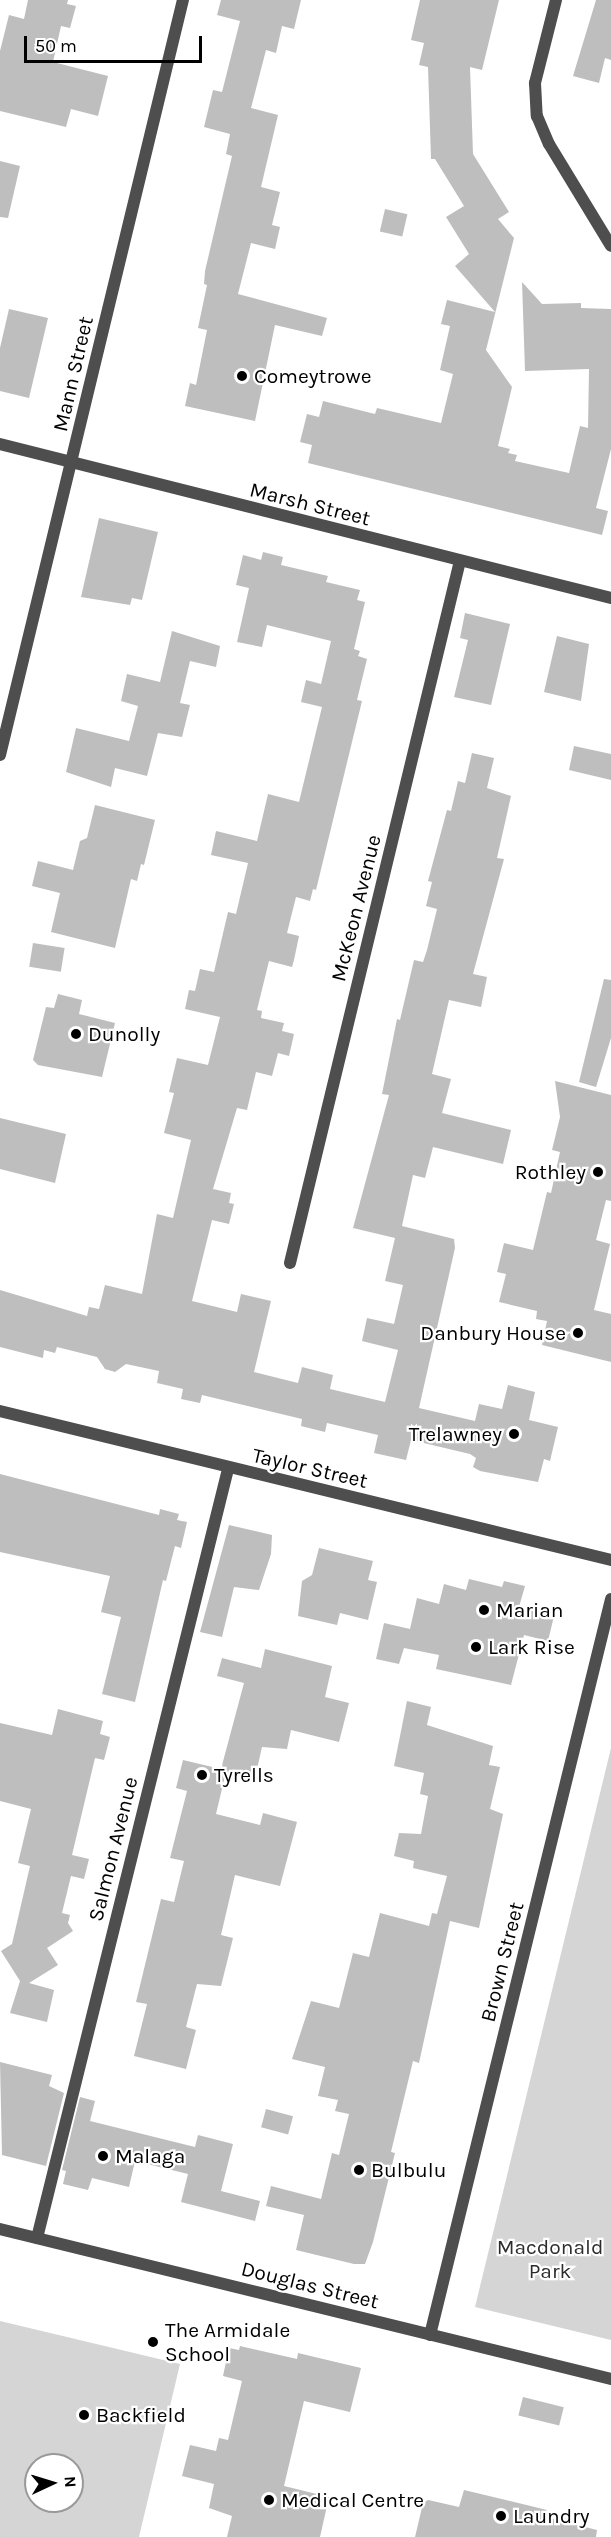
<!DOCTYPE html>
<html>
<head>
<meta charset="utf-8">
<style>
	body { margin:0 }
	#map { position:relative; width:611px; height:2537px; overflow:hidden; background:#fff; font-family:Karla,sans-serif }
	div>[style] { position:absolute }
	[style*='--x'] { left:calc(var(--x)*1px); top:calc(var(--y)*1px); width:calc(var(--w)*1px); rotate:calc(var(--a)*1deg) }
	.green>* { inset:0; background:#d5d5d5 }
	.building>* { inset:0; background:#bebebe; transform-origin:0 0 }
	.minor>* { height:12px; margin:-6px; padding:0 6px; transform-origin:6px; border-radius:6px; background:#4e4e4e }
	.dots>* { width:16px; height:16px; translate:-50% -50%; box-sizing:border-box; border:3px solid #fff; border-radius:50% }
	span { translate:-50% -50%; white-space:nowrap; text-align:center; line-height:1.15; -webkit-text-stroke:4.5px #fff; paint-order:stroke }
	.street-label { font-size:21px; color:#000 }
	.poi-label { font-size:21px; color:#000 }
	.left { translate:0 -50%; text-align:left }
	.right { translate:-100% -50%; text-align:right }
	.park-label { font-size:21px; color:#2c2c2c }
	.north { position:absolute; left:24px; top:2453px; width:60px; height:60px; box-sizing:border-box; background:#fff; border:2px solid #999; border-radius:50%; rotate:86deg; font-size:16px; font-weight:700; line-height:24px; text-align:center; color:#000 }
	.north::after { content:''; display:block; margin:auto; width:21px; height:27px; background:#000; clip-path:polygon(50% 0,100% 100%,50% 72%,0 100%) }
	.scale { position:absolute; left:24px; top:36px; width:178px; height:27px; box-sizing:border-box; border:3px solid #000; border-top:0; padding-left:8px; font-size:18px; line-height:21px; white-space:nowrap; color:#000; -webkit-text-stroke:4px #fff; paint-order:stroke }
</style>
</head>
<body>
<div id="map">
	<div class="green">
		<div style="clip-path:polygon(611px 1748px,611px 2340px,475px 2307px)"></div>
		<div style="clip-path:polygon(evenodd,0 2321px,180px 2364px,139px 2537px,0 2537px,0 2321px,36px 2465px,72px 2465px,72px 2501px,36px 2501px,36px 2465px)"></div>
	</div>
	<div class="building">
		<div style="clip-path:polygon(28px 0,68px 0,67px 4px,76px 6px,70px 28px,61px 26px,53px 62px,108px 76px,98px 116px,71px 109px,66px 127px,0 111px,0 51px,9px 15px,24px 19px)"></div>
		<div style="clip-path:polygon(221px 0,301px 0,294px 29px,282px 26px,276px 53px,266px 50px,251px 108px,278px 115px,261px 187px,280px 192px,272px 225px,280px 227px,275px 249px,251px 243px,238px 294px,327px 318px,322px 336px,275px 325px,255px 421px,185px 406px,190px 383px,196px 385px,207px 330px,198px 328px,207px 285px,204px 284px,205px 271px,232px 156px,226px 154px,230px 134px,204px 127px,213px 90px,222px 92px,240px 21px,217px 15px)"></div>
		<div style="clip-path:polygon(420px 0,499px 0,482px 70px,470px 67px,473px 154px,509px 212px,498px 219px,514px 238px,486px 350px,512px 387px,498px 446px,510px 449px,508px 453px,517px 455px,515px 461px,569px 473px,580px 426px,588px 428px,589px 369px,525px 371px,522px 282px,542px 304px,581px 303px,581px 308px,611px 309px,611px 449px,596px 508px,608px 511px,602px 535px,308px 463px,312px 445px,300px 442px,307px 414px,319px 417px,323px 401px,375px 414px,377px 408px,441px 423px,453px 374px,440px 370px,450px 326px,441px 324px,447px 300px,495px 312px,455px 266px,469px 254px,446px 217px,464px 206px,435px 159px,431px 159px,428px 67px,419px 65px,424px 43px,411px 40px)"></div>
		<div style="clip-path:polygon(596px 0,611px 0,611px 60px,605px 58px,599px 83px,573px 76px)"></div>
		<div style="clip-path:polygon(0 161px,20px 166px,8px 218px,0 217px)"></div>
		<div style="left:385px;top:209px;width:23px;height:23px;rotate:13deg"></div>
		<div style="clip-path:polygon(9px 309px,48px 318px,29px 398px,0 391px,0 348px)"></div>
		<div style="clip-path:polygon(99px 518px,158px 532px,142px 600px,132px 598px,130px 605px,81px 597px)"></div>
		<div style="clip-path:polygon(263px 552px,283px 557px,281px 565px,328px 576px,326px 582px,360px 590px,357px 600px,365px 602px,354px 649px,360px 651px,358px 656px,367px 659px,357px 700px,362px 701px,316px 890px,313px 889px,310px 901px,296px 897px,287px 933px,299px 936px,294px 960px,292px 967px,269px 961px,257px 1010px,262px 1011px,261px 1018px,284px 1023px,282px 1031px,294px 1034px,289px 1056px,278px 1053px,272px 1076px,256px 1072px,247px 1110px,237px 1108px,213px 1189px,231px 1193px,229px 1203px,234px 1204px,229px 1224px,212px 1220px,192px 1301px,237px 1312px,241px 1294px,271px 1301px,254px 1372px,298px 1383px,302px 1367px,333px 1375px,330px 1389px,385px 1402px,398px 1350px,362px 1341px,367px 1318px,394px 1324px,403px 1285px,385px 1281px,395px 1238px,353px 1228px,389px 1095px,382px 1094px,397px 1019px,400px 1020px,414px 960px,423px 962px,427px 950px,437px 909px,426px 906px,432px 882px,428px 881px,447px 810px,451px 811px,458px 781px,465px 783px,472px 753px,494px 758px,487px 788px,511px 796px,497px 858px,504px 859px,473px 974px,487px 977px,481px 1007px,449px 1000px,432px 1074px,451px 1079px,442px 1113px,511px 1130px,503px 1164px,433px 1147px,425px 1178px,413px 1175px,402px 1226px,454px 1239px,455px 1248px,419px 1408px,475px 1421px,479px 1404px,502px 1409px,508px 1385px,535px 1392px,529px 1420px,558px 1427px,550px 1461px,544px 1459px,538px 1482px,480px 1471px,473px 1467px,476px 1458px,470px 1454px,411px 1440px,406px 1460px,374px 1453px,378px 1435px,327px 1423px,325px 1432px,301px 1426px,302px 1419px,202px 1395px,200px 1403px,181px 1399px,183px 1389px,157px 1383px,159px 1371px,126px 1364px,115px 1372px,105px 1369px,97px 1357px,57px 1347px,55px 1353px,44px 1350px,43px 1358px,0 1347px,0 1290px,87px 1316px,89px 1307px,99px 1309px,105px 1285px,142px 1294px,157px 1214px,173px 1218px,191px 1140px,164px 1133px,174px 1093px,169px 1092px,177px 1058px,208px 1065px,220px 1017px,185px 1009px,189px 990px,195px 991px,200px 969px,214px 972px,228px 912px,236px 914px,248px 863px,211px 855px,216px 831px,257px 841px,268px 794px,299px 802px,322px 707px,301px 702px,306px 680px,321px 684px,331px 641px,267px 625px,262px 647px,237px 642px,249px 588px,236px 585px,243px 555px,261px 560px)"></div>
		<div style="clip-path:polygon(465px 613px,510px 624px,491px 705px,454px 697px,468px 640px,460px 638px)"></div>
		<div style="clip-path:polygon(172px 631px,220px 646px,216px 667px,190px 661px,180px 703px,190px 705px,182px 737px,158px 733px,147px 776px,115px 768px,111px 787px,66px 772px,76px 728px,129px 741px,138px 706px,121px 701px,127px 674px,160px 682px)"></div>
		<div style="clip-path:polygon(557px 636px,589px 644px,581px 701px,544px 692px)"></div>
		<div style="clip-path:polygon(574px 746px,611px 754px,611px 780px,569px 770px)"></div>
		<div style="clip-path:polygon(95px 805px,155px 820px,144px 865px,141px 864px,137px 881px,131px 879px,115px 948px,51px 932px,60px 893px,32px 886px,38px 861px,73px 870px,80px 841px,87px 838px)"></div>
		<div style="left:33px;top:943px;width:32px;height:24px;rotate:9deg"></div>
		<div style="clip-path:polygon(604px 979px,611px 980px,611px 1038px,596px 1087px,579px 1082px)"></div>
		<div style="clip-path:polygon(58px 994px,82px 1000px,79px 1014px,115px 1023px,102px 1077px,38px 1065px,33px 1060px,46px 1007px,54px 1008px)"></div>
		<div style="clip-path:polygon(555px 1081px,611px 1095px,611px 1201px,606px 1200px,596px 1240px,610px 1244px,594px 1310px,611px 1314px,611px 1362px,542px 1345px,547px 1321px,536px 1319px,537px 1311px,499px 1302px,506px 1274px,497px 1272px,504px 1243px,533px 1250px,547px 1192px,551px 1193px,560px 1152px,552px 1150px,560px 1117px)"></div>
		<div style="clip-path:polygon(0 1118px,66px 1134px,55px 1183px,0 1169px)"></div>
		<div style="clip-path:polygon(0 1474px,159px 1515px,160px 1509px,179px 1514px,177px 1520px,187px 1522px,181px 1548px,175px 1546px,166px 1581px,163px 1580px,135px 1702px,102px 1694px,121px 1617px,101px 1612px,110px 1576px,0 1552px)"></div>
		<div style="clip-path:polygon(229px 1525px,272px 1535px,271px 1554px,259px 1590px,234px 1587px,222px 1637px,200px 1632px)"></div>
		<div style="clip-path:polygon(319px 1548px,373px 1561px,368px 1580px,377px 1582px,368px 1620px,340px 1613px,337px 1625px,298px 1616px,302px 1581px,312px 1575px)"></div>
		<div style="clip-path:polygon(469px 1579px,502px 1587px,504px 1581px,525px 1586px,519px 1607px,554px 1616px,548px 1641px,524px 1635px,511px 1685px,436px 1669px,439px 1655px,404px 1648px,399px 1664px,376px 1659px,384px 1623px,410px 1629px,417px 1598px,439px 1604px,444px 1584px,466px 1590px)"></div>
		<div style="clip-path:polygon(265px 1649px,332px 1666px,325px 1697px,349px 1703px,339px 1742px,291px 1730px,287px 1749px,262px 1747px,255px 1778px,226px 1772px,216px 1814px,260px 1825px,263px 1813px,297px 1822px,280px 1886px,235px 1875px,221px 1935px,233px 1938px,221px 1986px,197px 1984px,186px 2027px,196px 2030px,186px 2069px,134px 2056px,147px 2004px,136px 2002px,161px 1899px,174px 1902px,184px 1861px,170px 1858px,187px 1791px,176px 1788px,183px 1760px,221px 1769px,244px 1683px,217px 1676px,222px 1658px,261px 1668px)"></div>
		<div style="clip-path:polygon(407px 1701px,431px 1707px,427px 1725px,493px 1746px,489px 1765px,500px 1767px,490px 1809px,503px 1814px,479px 1928px,450px 1921px,419px 2063px,413px 2061px,391px 2152px,395px 2153px,373px 2242px,365px 2264px,354px 2264px,296px 2250px,304px 2215px,266px 2206px,271px 2186px,321px 2199px,332px 2153px,339px 2155px,349px 2114px,335px 2111px,338px 2100px,318px 2096px,325px 2067px,292px 2059px,311px 2001px,339px 2008px,353px 1953px,369px 1957px,380px 1913px,429px 1926px,432px 1913px,437px 1914px,447px 1876px,413px 1868px,414px 1861px,394px 1856px,399px 1833px,421px 1834px,428px 1796px,420px 1794px,424px 1773px,394px 1766px)"></div>
		<div style="clip-path:polygon(58px 1709px,103px 1721px,100px 1734px,110px 1737px,104px 1760px,95px 1758px,72px 1855px,89px 1859px,84px 1879px,71px 1876px,62px 1913px,70px 1915px,68px 1923px,73px 1931px,47px 1948px,58px 1965px,29px 1983px,54px 1990px,47px 2022px,10px 2013px,20px 1981px,1px 1951px,12px 1944px,30px 1866px,18px 1863px,31px 1809px,0 1801px,0 1723px,52px 1735px)"></div>
		<div style="clip-path:polygon(0 2062px,52px 2075px,49px 2086px,64px 2093px,46px 2166px,2px 2155px)"></div>
		<div style="clip-path:polygon(80px 2097px,95px 2101px,90px 2121px,195px 2147px,198px 2135px,233px 2144px,221px 2191px,260px 2201px,255px 2221px,181px 2202px,188px 2174px,135px 2161px,129px 2187px,92px 2178px,88px 2190px,63px 2184px,66px 2171px,62px 2170px)"></div>
		<div style="left:266px;top:2109px;width:28px;height:19px;rotate:15deg"></div>
		<div style="clip-path:polygon(240px 2346px,297px 2359px,298px 2353px,361px 2368px,350px 2412px,304px 2401px,284px 2486px,329px 2497px,320px 2537px,227px 2537px,232px 2516px,209px 2508px,214px 2484px,182px 2476px,190px 2445px,216px 2451px,219px 2438px,228px 2440px,242px 2381px,223px 2376px,229px 2348px,239px 2350px)"></div>
		<div style="left:523px;top:2397px;width:42px;height:19px;rotate:14deg"></div>
		<div style="clip-path:polygon(464px 2490px,547px 2510px,545px 2517px,597px 2530px,596px 2537px,415px 2537px,424px 2499px,459px 2507px)"></div>
	</div>
	<div class="minor">
		<div style="--x:556;--y:0;--w:86;--a:104.2"></div>
		<div style="--x:535;--y:83;--w:33;--a:87"></div>
		<div style="--x:537;--y:116;--w:30;--a:67"></div>
		<div style="--x:549;--y:144;--w:119;--a:58.7"></div>
		<div style="--x:0;--y:444;--w:630;--a:14.15"></div>
		<div style="--x:0;--y:755;--w:777;--a:-76.38"></div>
		<div style="--x:290;--y:1263;--w:722;--a:-76.39"></div>
		<div style="--x:0;--y:1411;--w:629;--a:13.7"></div>
		<div style="--x:0;--y:2229;--w:629;--a:13.79"></div>
		<div style="--x:37;--y:2238;--w:792;--a:-76.05"></div>
		<div style="--x:430;--y:2335;--w:758;--a:-76.18"></div>
	</div>
	<div class="dots">
		<div style="left:242px;top:376px;background:#000"></div>
		<div style="left:76px;top:1034px;background:#000"></div>
		<div style="left:598px;top:1172px;background:#000"></div>
		<div style="left:578px;top:1333px;background:#000"></div>
		<div style="left:514px;top:1434px;background:#000"></div>
		<div style="left:484px;top:1610px;background:#000"></div>
		<div style="left:476px;top:1647px;background:#000"></div>
		<div style="left:202px;top:1775px;background:#000"></div>
		<div style="left:103px;top:2156px;background:#000"></div>
		<div style="left:359px;top:2170px;background:#000"></div>
		<div style="left:153px;top:2342px;background:#000"></div>
		<div style="left:84px;top:2415px;background:#000"></div>
		<div style="left:269px;top:2500px;background:#000"></div>
		<div style="left:501px;top:2516px;background:#000"></div>
	</div>
	<div class="street-label">
		<span style="left:73px;top:374px;rotate:-77deg">Mann Street</span>
		<span style="left:310px;top:504px;rotate:14deg">Marsh Street</span>
		<span style="left:356px;top:908px;rotate:-76deg">McKeon Avenue</span>
		<span style="left:310px;top:1468px;rotate:13deg">Taylor Street</span>
		<span style="left:113px;top:1849px;rotate:-76deg">Salmon Avenue</span>
		<span style="left:502px;top:1962px;rotate:-76deg">Brown Street</span>
		<span style="left:310px;top:2285px;rotate:14deg">Douglas Street</span>
	</div>
	<div class="poi-label">
		<span class="left" style="left:254px;top:376px">Comeytrowe</span>
		<span class="left" style="left:88px;top:1034px">Dunolly</span>
		<span class="right" style="left:586px;top:1172px">Rothley</span>
		<span class="right" style="left:566px;top:1333px">Danbury House</span>
		<span class="right" style="left:502px;top:1434px">Trelawney</span>
		<span class="left" style="left:496px;top:1610px">Marian</span>
		<span class="left" style="left:488px;top:1647px">Lark Rise</span>
		<span class="left" style="left:214px;top:1775px">Tyrells</span>
		<span class="left" style="left:115px;top:2156px">Malaga</span>
		<span class="left" style="left:371px;top:2170px">Bulbulu</span>
		<span class="left" style="left:165px;top:2342px">The Armidale<br>School</span>
		<span class="left" style="left:96px;top:2415px">Backfield</span>
		<span class="left" style="left:281px;top:2500px">Medical Centre</span>
		<span class="left" style="left:513px;top:2516px">Laundry</span>
	</div>
	<div class="park-label">
		<span style="left:550px;top:2259px">Macdonald<br>Park</span>
	</div>
	<div class="north">N</div>
	<div class="scale">50 m</div>
</div>
</body>
</html>
